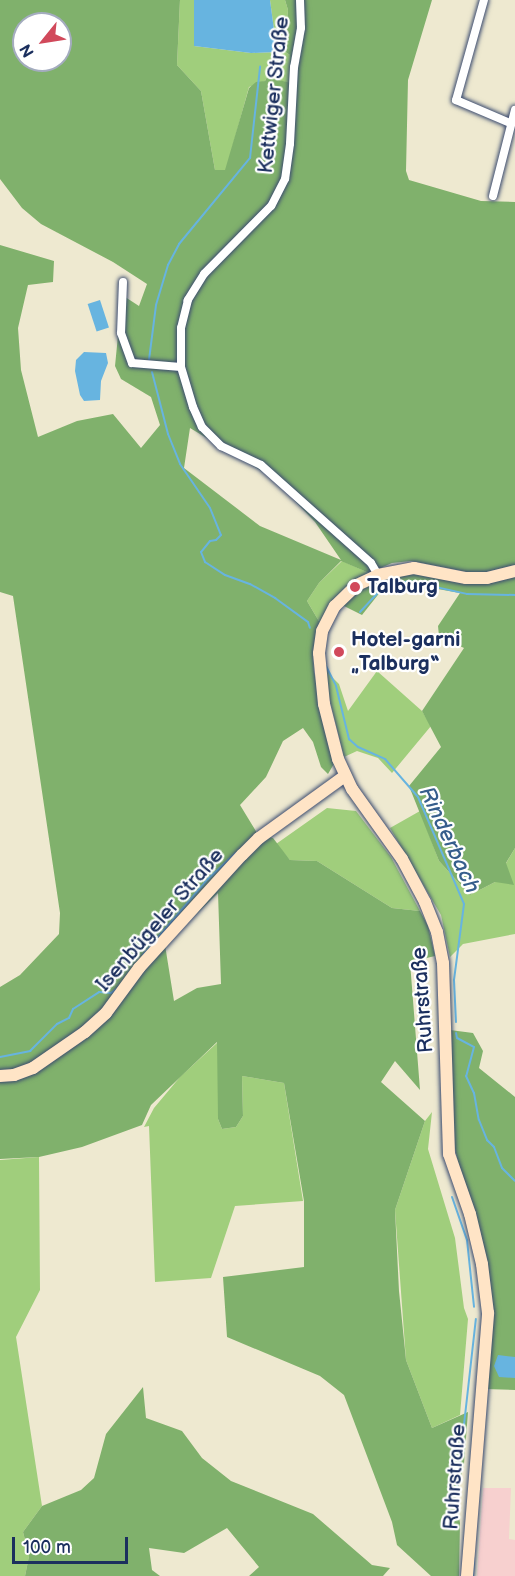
<!DOCTYPE html>
<html>
<head>
<meta charset="utf-8">
<style>
	body { margin:0 }
	#map { position:relative; width:515px; height:1576px; overflow:hidden; background:#eee9d0; font-family:"Balsamiq Sans",sans-serif }
	div>[style] { position:absolute }
	[style*='--x'] { left:calc(var(--x)*1px); top:calc(var(--y)*1px); width:calc(var(--w)*1px); rotate:calc(var(--a)*1deg) }
	.built>* { inset:0; background:#f7d0cf }
	.green>* { inset:0; background:#a0ce7c }
	.forest>* { inset:0; background:#80b16c }
	.water>* { inset:0; background:#67b4e0; transform-origin:0 0 }
	.stream>* { height:2px; margin:-1px; padding:0 1px; transform-origin:1px; border-radius:1px; background:#67b4e0 }
	.roads { filter:drop-shadow(0 0 2px #3b4b6f) drop-shadow(0 0 2px #3b4b6f) }
	.street>* { height:8px; margin:-4px; padding:0 4px; transform-origin:4px; border-radius:4px; background:#fff }
	.secondary>* { height:12px; margin:-6px; padding:0 6px; transform-origin:6px; border-radius:6px; background:#ffe4c6 }
	.dots>* { width:16px; height:16px; translate:-50% -50%; box-sizing:border-box; border:3px solid #fff; border-radius:50% }
	span { translate:-50% -50%; white-space:nowrap; text-align:center; line-height:1.15; -webkit-text-stroke:4.5px #fff; paint-order:stroke }
	.street-label { font-size:21px; color:#1b2f5e }
	.poi-label { font-size:21px; color:#1b2f5e; font-weight:700 }
	.left { translate:0 -50%; text-align:left }
	.water-label { font-size:22px; color:#365e8c; font-style:italic }
	.north { position:absolute; left:12px; top:12px; width:60px; height:60px; box-sizing:border-box; background:#fff; border:2px solid #a4acbf; border-radius:50%; rotate:240deg; font-size:16px; font-weight:700; line-height:24px; text-align:center; color:#1b2f5e }
	.north::after { content:''; display:block; margin:auto; width:21px; height:27px; background:#d1495b; clip-path:polygon(50% 0,100% 100%,50% 72%,0 100%) }
	.scale { position:absolute; left:12px; top:1537px; width:116px; height:27px; box-sizing:border-box; border:3px solid #1b2f5e; border-top:0; padding-left:8px; font-size:18px; line-height:21px; white-space:nowrap; color:#1b2f5e; -webkit-text-stroke:4px #fff; paint-order:stroke }
</style>
</head>
<body>
<div id="map">
	<div class="built">
		<div style="clip-path:polygon(483px 1488px,511px 1488px,509px 1539px,515px 1540px,515px 1576px,477px 1576px)"></div>
	</div>
	<div class="green">
		<div style="clip-path:polygon(180px 0,194px 0,194px 46px,251px 53px,277px 52px,270px 0,285px 0,288px 10px,284px 51px,290px 55px,293px 66px,289px 83px,267px 77px,265px 81px,249px 87px,226px 170px,215px 170px,201px 91px,177px 65px)"></div>
		<div style="clip-path:polygon(342px 561px,369px 573px,320px 623px,307px 601px,319px 583px)"></div>
		<div style="clip-path:polygon(323px 655px,330px 675px,339px 684px,348px 711px,377px 671px,422px 711px,431px 726px,392px 773px,378px 758px,357px 751px,344px 757px,329px 697px)"></div>
		<div style="clip-path:polygon(327px 808px,356px 811px,391px 857px,420px 911px,392px 908px,317px 861px,290px 860px,276px 844px)"></div>
		<div style="clip-path:polygon(420px 811px,439px 861px,470px 895px,495px 882px,515px 848px,515px 934px,463px 944px,450px 957px,441px 915px,390px 828px)"></div>
		<div style="clip-path:polygon(218px 1042px,218px 1119px,222px 1129px,236px 1127px,243px 1116px,242px 1076px,284px 1083px,303px 1201px,235px 1206px,211px 1278px,155px 1282px,149px 1126px,144px 1127px,154px 1108px,180px 1077px)"></div>
		<div style="clip-path:polygon(432px 1112px,428px 1149px,455px 1238px,464px 1308px,468px 1319px,460px 1415px,432px 1428px,406px 1360px,395px 1210px,425px 1121px)"></div>
		<div style="clip-path:polygon(39px 1157px,40px 1290px,16px 1337px,42px 1506px,23px 1532px,29px 1556px,25px 1576px,0 1576px,0 1160px)"></div>
	</div>
	<div class="forest">
		<div style="clip-path:polygon(evenodd,0 0,180px 0,177px 65px,201px 91px,215px 170px,225px 170px,249px 88px,256px 82px,265px 81px,267px 77px,291px 83px,290px 55px,284px 51px,288px 10px,285px 0,432px 0,408px 80px,406px 171px,409px 180px,481px 201px,515px 202px,515px 565px,487px 572px,467px 572px,411px 561px,392px 563px,369px 573px,341px 561px,319px 583px,307px 601px,320px 623px,313px 653px,314px 672px,335px 762px,328px 774px,321px 767px,313px 742px,303px 728px,283px 741px,266px 777px,240px 805px,257px 833px,273px 838px,290px 860px,317px 861px,392px 908px,420px 911px,428px 926px,435px 956px,410px 962px,420px 1090px,395px 1061px,381px 1082px,425px 1121px,395px 1210px,399px 1291px,406px 1360px,432px 1428px,468px 1412px,464px 1464px,456px 1498px,460px 1523px,459px 1576px,431px 1576px,397px 1545px,392px 1522px,344px 1395px,320px 1376px,227px 1337px,223px 1277px,304px 1267px,304px 1201px,284px 1083px,242px 1076px,243px 1116px,236px 1127px,222px 1129px,218px 1119px,217px 1042px,151px 1105px,142px 1125px,82px 1147px,39px 1157px,0 1159px,0 987px,20px 975px,59px 934px,60px 913px,13px 596px,0 592px,0 245px,54px 261px,53px 282px,28px 285px,18px 328px,21px 370px,38px 437px,77px 421px,113px 414px,141px 448px,160px 425px,151px 397px,121px 379px,115px 366px,122px 295px,139px 306px,147px 284px,113px 262px,41px 224px,22px 208px,0 179px,0 0,24px 24px,60px 24px,60px 60px,24px 60px,24px 24px,0 0,190px 428px,273px 478px,315px 522px,341px 560px,260px 526px,184px 468px,190px 428px,0 0,218px 893px,221px 984px,197px 988px,174px 1001px,165px 945px,218px 893px)"></div>
		<div style="clip-path:polygon(412px 574px,515px 576px,515px 848px,506px 863px,514px 885px,495px 882px,470px 895px,439px 861px,409px 786px,441px 747px,422px 711px,464px 648px,439px 636px,438px 626px,460px 593px,404px 583px,381px 591px,362px 615px,342px 605px,361px 590px,381px 580px)"></div>
		<div style="clip-path:polygon(450px 1030px,473px 1033px,483px 1051px,479px 1068px,515px 1097px,515px 1390px,485px 1389px,493px 1319px,452px 1135px)"></div>
		<div style="clip-path:polygon(143px 1387px,146px 1418px,182px 1431px,202px 1458px,231px 1481px,313px 1514px,372px 1565px,390px 1568px,383px 1576px,249px 1576px,259px 1567px,227px 1528px,184px 1553px,149px 1548px,152px 1570px,160px 1576px,25px 1576px,29px 1556px,23px 1532px,42px 1506px,81px 1490px,94px 1478px,106px 1434px)"></div>
	</div>
	<div class="water">
		<div style="clip-path:polygon(194px 0,270px 0,277px 52px,251px 53px,194px 46px)"></div>
		<div style="left:100px;top:300px;width:29px;height:13px;rotate:72deg"></div>
		<div style="clip-path:polygon(84px 352px,106px 353px,108px 363px,101px 381px,100px 400px,84px 401px,80px 395px,75px 371px,76px 360px)"></div>
		<div style="clip-path:polygon(498px 1355px,515px 1357px,515px 1378px,499px 1377px,494px 1366px)"></div>
	</div>
	<div class="stream">
		<div style="--x:149;--y:360;--w:55;--a:-82.7"></div>
		<div style="--x:156;--y:305;--w:42;--a:-73.3"></div>
		<div style="--x:168;--y:265;--w:24;--a:-62"></div>
		<div style="--x:179;--y:244;--w:112;--a:-50.5"></div>
		<div style="--x:250;--y:158;--w:92;--a:-83.7"></div>
		<div style="--x:152;--y:372;--w:64;--a:75.5"></div>
		<div style="--x:168;--y:434;--w:32;--a:68"></div>
		<div style="--x:180;--y:464;--w:53;--a:55.7"></div>
		<div style="--x:210;--y:508;--w:29;--a:68"></div>
		<div style="--x:221;--y:535;--w:7;--a:135"></div>
		<div style="--x:216;--y:540;--w:6;--a:171"></div>
		<div style="--x:210;--y:541;--w:14;--a:129"></div>
		<div style="--x:201;--y:552;--w:11;--a:68"></div>
		<div style="--x:205;--y:562;--w:24;--a:33"></div>
		<div style="--x:225;--y:575;--w:27;--a:20"></div>
		<div style="--x:250;--y:584;--w:29;--a:29"></div>
		<div style="--x:275;--y:598;--w:41;--a:36"></div>
		<div style="--x:308;--y:622;--w:6;--a:72"></div>
		<div style="--x:360;--y:612;--w:34;--a:-47"></div>
		<div style="--x:383;--y:587;--w:27;--a:-13"></div>
		<div style="--x:409;--y:581;--w:59;--a:12.6"></div>
		<div style="--x:467;--y:594;--w:48;--a:1.2"></div>
		<div style="--x:326;--y:666;--w:22;--a:63"></div>
		<div style="--x:336;--y:686;--w:55;--a:76.2"></div>
		<div style="--x:349;--y:739;--w:12;--a:42"></div>
		<div style="--x:358;--y:747;--w:30;--a:24"></div>
		<div style="--x:385;--y:759;--w:50;--a:49"></div>
		<div style="--x:418;--y:797;--w:116;--a:66.7"></div>
		<div style="--x:464;--y:904;--w:77;--a:97.5"></div>
		<div style="--x:454;--y:980;--w:42;--a:87.3"></div>
		<div style="--x:143;--y:955;--w:100;--a:-49.5"></div>
		<div style="--x:208;--y:879;--w:38;--a:-43"></div>
		<div style="--x:456;--y:1033;--w:5;--a:79"></div>
		<div style="--x:457;--y:1038;--w:19;--a:28"></div>
		<div style="--x:474;--y:1047;--w:30;--a:105"></div>
		<div style="--x:466;--y:1076;--w:19;--a:65"></div>
		<div style="--x:474;--y:1093;--w:27;--a:80"></div>
		<div style="--x:479;--y:1120;--w:22;--a:68"></div>
		<div style="--x:487;--y:1140;--w:10;--a:45"></div>
		<div style="--x:494;--y:1147;--w:22;--a:69"></div>
		<div style="--x:502;--y:1168;--w:18;--a:45"></div>
		<div style="--x:0;--y:1057;--w:31;--a:-11"></div>
		<div style="--x:30;--y:1051;--w:38;--a:-45"></div>
		<div style="--x:57;--y:1024;--w:13;--a:-27"></div>
		<div style="--x:69;--y:1018;--w:10;--a:-66"></div>
		<div style="--x:73;--y:1009;--w:31;--a:-33"></div>
		<div style="--x:99;--y:992;--w:12;--a:5"></div>
		<div style="--x:111;--y:993;--w:9;--a:-36"></div>
		<div style="--x:452;--y:1197;--w:46;--a:70.8"></div>
		<div style="--x:467;--y:1240;--w:67;--a:84"></div>
		<div style="--x:456;--y:1496;--w:178;--a:-83.6"></div>
		<div style="--x:473;--y:1576;--w:18;--a:-87"></div>
	</div>
	<div class="roads">
		<div class="street">
			<div style="--x:300;--y:0;--w:28;--a:88"></div>
			<div style="--x:301;--y:28;--w:40;--a:100"></div>
			<div style="--x:294;--y:67;--w:77;--a:93"></div>
			<div style="--x:290;--y:144;--w:35;--a:98"></div>
			<div style="--x:285;--y:179;--w:30;--a:117"></div>
			<div style="--x:271;--y:206;--w:95;--a:134.6"></div>
			<div style="--x:204;--y:274;--w:31;--a:122"></div>
			<div style="--x:188;--y:300;--w:29;--a:104"></div>
			<div style="--x:181;--y:328;--w:39;--a:90"></div>
			<div style="--x:181;--y:367;--w:42;--a:73.3"></div>
			<div style="--x:193;--y:407;--w:22;--a:66"></div>
			<div style="--x:202;--y:427;--w:27;--a:45"></div>
			<div style="--x:221;--y:446;--w:44;--a:25.4"></div>
			<div style="--x:261;--y:465;--w:147;--a:41.7"></div>
			<div style="--x:371;--y:563;--w:14;--a:60"></div>
			<div style="--x:484;--y:0;--w:104;--a:105.6"></div>
			<div style="--x:456;--y:100;--w:59;--a:23.1"></div>
			<div style="--x:493;--y:196;--w:89;--a:-75.7"></div>
			<div style="--x:123;--y:282;--w:51;--a:92.2"></div>
			<div style="--x:121;--y:333;--w:32;--a:70"></div>
			<div style="--x:132;--y:363;--w:49;--a:4.7"></div>
		</div>
		<div class="secondary">
			<div style="--x:0;--y:1076;--w:14;--a:-4"></div>
			<div style="--x:14;--y:1075;--w:20;--a:-20"></div>
			<div style="--x:33;--y:1068;--w:63;--a:-34.7"></div>
			<div style="--x:85;--y:1032;--w:28;--a:-42"></div>
			<div style="--x:106;--y:1013;--w:56;--a:-53.7"></div>
			<div style="--x:139;--y:968;--w:153;--a:-47.7"></div>
			<div style="--x:242;--y:855;--w:24;--a:-45"></div>
			<div style="--x:259;--y:838;--w:106;--a:-35.8"></div>
			<div style="--x:467;--y:1576;--w:264;--a:-85.4"></div>
			<div style="--x:488;--y:1313;--w:49;--a:-97"></div>
			<div style="--x:482;--y:1264;--w:51;--a:-103.5"></div>
			<div style="--x:470;--y:1214;--w:64;--a:-109.3"></div>
			<div style="--x:449;--y:1154;--w:191;--a:-91.8"></div>
			<div style="--x:443;--y:963;--w:32;--a:-101"></div>
			<div style="--x:437;--y:932;--w:32;--a:-112"></div>
			<div style="--x:425;--y:902;--w:49;--a:-118.1"></div>
			<div style="--x:402;--y:859;--w:86;--a:-125.5"></div>
			<div style="--x:352;--y:789;--w:33;--a:-115"></div>
			<div style="--x:338;--y:759;--w:57;--a:-104.3"></div>
			<div style="--x:324;--y:704;--w:51;--a:-95.6"></div>
			<div style="--x:319;--y:653;--w:22;--a:-82"></div>
			<div style="--x:322;--y:631;--w:28;--a:-63"></div>
			<div style="--x:335;--y:606;--w:30;--a:-44"></div>
			<div style="--x:357;--y:585;--w:23;--a:-25"></div>
			<div style="--x:378;--y:575;--w:37;--a:-11"></div>
			<div style="--x:414;--y:568;--w:53;--a:10.9"></div>
			<div style="--x:466;--y:578;--w:21;--a:0"></div>
			<div style="--x:487;--y:578;--w:29;--a:-14"></div>
		</div>
	</div>
	<div class="dots">
		<div style="left:355px;top:587px;background:#d1495b"></div>
		<div style="left:339px;top:652px;background:#d1495b"></div>
	</div>
	<div class="street-label">
		<span style="left:274px;top:95px;rotate:-84deg">Kettwiger Straße</span>
		<span style="left:160px;top:920px;rotate:-49deg">Isenbügeler Straße</span>
		<span style="left:423px;top:1000px;rotate:-94deg">Ruhrstraße</span>
		<span style="left:455px;top:1477px;rotate:-86deg">Ruhrstraße</span>
	</div>
	<div class="poi-label">
		<span class="left" style="left:367px;top:587px">Talburg</span>
		<span class="left" style="left:351px;top:652px">Hotel-garni<br>„Talburg“</span>
	</div>
	<div class="water-label">
		<span style="left:449px;top:840px;rotate:65deg">Rinderbach</span>
	</div>
	<div class="north">N</div>
	<div class="scale">100 m</div>
</div>
</body>
</html>
